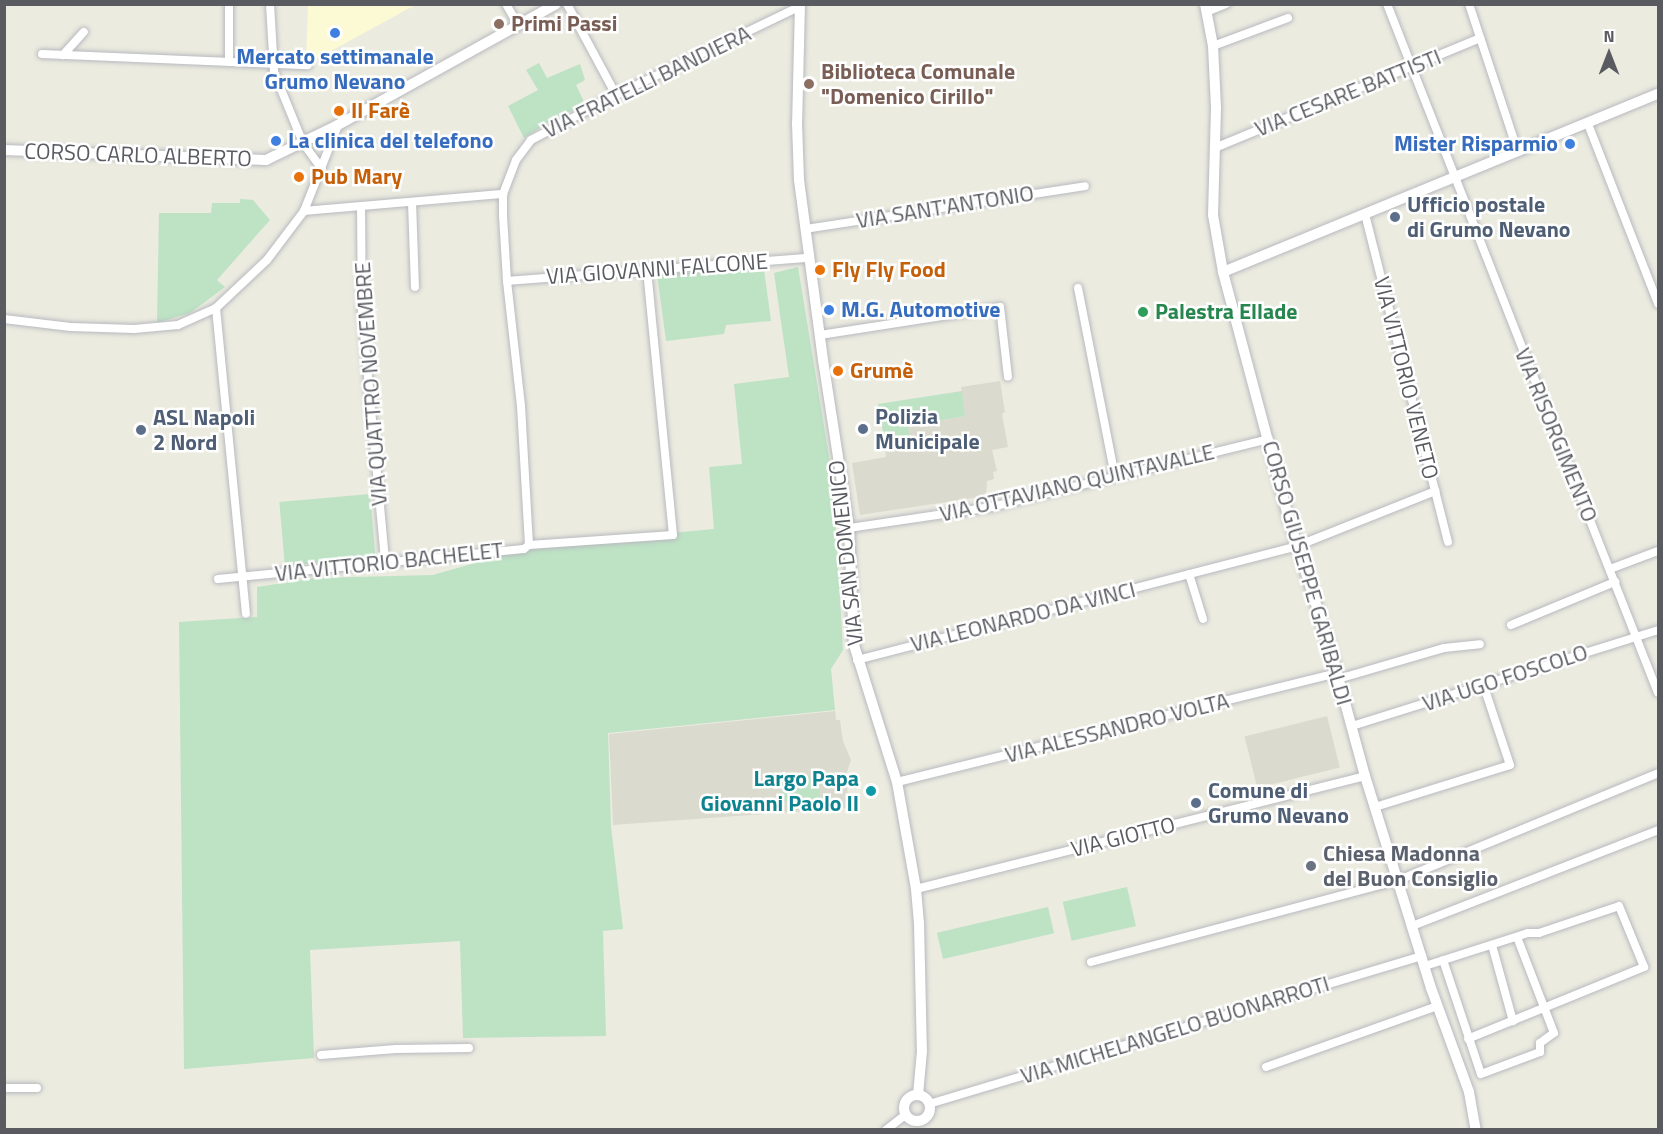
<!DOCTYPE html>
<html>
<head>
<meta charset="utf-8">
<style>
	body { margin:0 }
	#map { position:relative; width:1663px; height:1134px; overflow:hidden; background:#ebebe0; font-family:"Titillium Web",sans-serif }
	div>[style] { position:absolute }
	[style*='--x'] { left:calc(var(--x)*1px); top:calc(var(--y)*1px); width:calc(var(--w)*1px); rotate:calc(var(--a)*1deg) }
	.commercial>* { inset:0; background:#fcfad4 }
	.education>* { inset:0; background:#dbdace; transform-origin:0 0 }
	.green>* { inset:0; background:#bde2c4; transform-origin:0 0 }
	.roads { filter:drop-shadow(0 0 2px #b8b9bf) drop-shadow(0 0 2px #b8b9bf) }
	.minor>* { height:8px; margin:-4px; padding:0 4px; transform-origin:4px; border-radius:4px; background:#fff }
	.tertiary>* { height:10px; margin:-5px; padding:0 5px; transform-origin:5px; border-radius:5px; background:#fff }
	.tertiary>.ring { margin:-5px; padding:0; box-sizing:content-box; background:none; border:10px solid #fff; border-radius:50% }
	.dots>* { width:16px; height:16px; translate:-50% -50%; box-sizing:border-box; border:3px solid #fff; border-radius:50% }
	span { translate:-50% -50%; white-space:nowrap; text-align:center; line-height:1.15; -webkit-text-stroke:5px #fff; paint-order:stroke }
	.education-label { font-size:22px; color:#785e54; font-weight:700 }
	.left { translate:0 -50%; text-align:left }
	.shop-label { font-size:22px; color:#366cbe; font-weight:700 }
	.right { translate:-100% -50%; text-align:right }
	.street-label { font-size:22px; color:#595b61 }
	.food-label { font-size:22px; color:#c56008; font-weight:700 }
	.service-label { font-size:22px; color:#4e5e75; font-weight:700 }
	.leisure-label { font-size:22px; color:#27864d; font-weight:700 }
	.culture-label { font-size:22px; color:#0d838f; font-weight:700 }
	.worship-label { font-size:22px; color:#5b616d; font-weight:700 }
	.frame { position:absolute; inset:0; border:6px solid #595b61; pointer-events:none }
	.north { position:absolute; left:1579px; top:24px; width:60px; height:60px; -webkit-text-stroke:4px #fff; paint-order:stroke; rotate:0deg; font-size:16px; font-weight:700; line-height:24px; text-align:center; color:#595b61 }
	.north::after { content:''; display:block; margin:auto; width:21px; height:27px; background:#595b61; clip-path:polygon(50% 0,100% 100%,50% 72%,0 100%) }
</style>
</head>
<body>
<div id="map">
	<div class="commercial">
		<div style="clip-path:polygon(308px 5px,415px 5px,311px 62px,306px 61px)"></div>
	</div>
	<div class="education">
		<div style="clip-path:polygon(1000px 381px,1005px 412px,1002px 414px,1008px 447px,992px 450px,997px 471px,993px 472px,994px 479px,987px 481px,986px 496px,860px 515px,852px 463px,886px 457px,885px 444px,910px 438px,908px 426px,965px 416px,961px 387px)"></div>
		<div style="clip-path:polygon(835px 711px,836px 720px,840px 720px,843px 741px,851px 760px,846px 775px,849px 808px,613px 825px,609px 734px)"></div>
		<div style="left:1327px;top:716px;width:53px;height:85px;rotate:76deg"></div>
	</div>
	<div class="green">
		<div style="clip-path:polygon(539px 63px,547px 78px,580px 64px,585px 80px,576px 85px,586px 106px,558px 116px,524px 138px,508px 106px,538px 90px,526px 70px)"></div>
		<div style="clip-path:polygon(240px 199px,253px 200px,270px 220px,217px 280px,225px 287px,190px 313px,157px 323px,159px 213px,211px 213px,212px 203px,240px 203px)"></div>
		<div style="clip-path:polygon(798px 267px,833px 481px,843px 650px,831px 669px,835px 710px,608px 733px,611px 826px,623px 929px,603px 931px,606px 1036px,463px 1038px,460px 941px,310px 950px,314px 1058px,184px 1069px,179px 622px,257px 617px,257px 587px,316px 578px,433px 575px,534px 546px,714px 529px,709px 467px,742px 464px,734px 384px,789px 377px,774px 273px)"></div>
		<div style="clip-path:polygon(764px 270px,771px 321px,726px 325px,724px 334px,666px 341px,657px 274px)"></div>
		<div style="clip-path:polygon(962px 391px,965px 416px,908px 426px,910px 438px,885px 444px,878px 404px)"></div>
		<div style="left:370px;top:494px;width:64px;height:91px;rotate:85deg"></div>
		<div style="left:818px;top:776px;width:22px;height:37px;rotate:85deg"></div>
		<div style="left:1127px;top:887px;width:40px;height:66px;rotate:77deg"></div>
		<div style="left:1048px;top:907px;width:27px;height:114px;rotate:77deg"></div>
	</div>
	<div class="roads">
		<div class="minor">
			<div style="--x:270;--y:4;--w:68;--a:86.6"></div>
			<div style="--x:274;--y:72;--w:77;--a:67.8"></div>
			<div style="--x:303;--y:143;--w:32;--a:54"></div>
			<div style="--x:506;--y:4;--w:24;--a:60"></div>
			<div style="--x:567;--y:4;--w:103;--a:61.7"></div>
			<div style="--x:1387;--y:4;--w:740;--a:68.53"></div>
			<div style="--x:1469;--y:4;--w:156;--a:71.7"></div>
			<div style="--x:1206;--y:12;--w:22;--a:-22"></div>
			<div style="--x:1213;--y:46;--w:80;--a:-20.5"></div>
			<div style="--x:42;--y:54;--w:266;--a:2.4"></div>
			<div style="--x:63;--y:55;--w:31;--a:-48"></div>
			<div style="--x:229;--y:62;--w:58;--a:-90"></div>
			<div style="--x:1588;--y:124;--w:193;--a:68.7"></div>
			<div style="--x:1217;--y:147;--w:285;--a:-22.5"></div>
			<div style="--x:412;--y:202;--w:85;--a:88"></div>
			<div style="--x:361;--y:206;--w:106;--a:89.5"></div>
			<div style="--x:362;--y:312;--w:251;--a:84.7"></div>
			<div style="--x:304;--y:211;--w:200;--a:-4.9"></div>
			<div style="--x:1365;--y:214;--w:338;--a:75.8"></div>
			<div style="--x:805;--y:229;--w:283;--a:-8.7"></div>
			<div style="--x:507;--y:281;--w:302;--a:-4.4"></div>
			<div style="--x:1078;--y:288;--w:193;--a:78.9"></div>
			<div style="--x:216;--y:308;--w:307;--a:84.4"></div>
			<div style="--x:4;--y:319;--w:67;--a:6.8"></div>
			<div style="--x:71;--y:327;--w:63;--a:1.8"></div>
			<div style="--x:134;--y:329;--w:44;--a:-5.2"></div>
			<div style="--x:178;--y:325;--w:42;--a:-24.1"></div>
			<div style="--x:216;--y:308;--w:70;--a:-43.3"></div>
			<div style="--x:267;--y:260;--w:61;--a:-52.9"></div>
			<div style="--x:304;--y:211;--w:92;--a:-68.4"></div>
			<div style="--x:820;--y:335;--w:182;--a:-8.8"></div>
			<div style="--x:1000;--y:307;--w:70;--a:83.5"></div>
			<div style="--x:849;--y:528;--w:145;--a:-8.4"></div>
			<div style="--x:992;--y:507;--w:285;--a:-13.8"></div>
			<div style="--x:529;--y:545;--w:144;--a:-4"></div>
			<div style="--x:673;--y:535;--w:267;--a:-95.6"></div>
			<div style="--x:1610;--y:569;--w:51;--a:-20.6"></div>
			<div style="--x:1189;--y:574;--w:47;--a:72.7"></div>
			<div style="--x:218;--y:579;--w:307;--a:-5.6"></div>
			<div style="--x:524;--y:549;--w:6;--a:-39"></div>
			<div style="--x:529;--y:545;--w:139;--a:-93.3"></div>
			<div style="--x:521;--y:406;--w:126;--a:-96.4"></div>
			<div style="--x:507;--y:281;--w:66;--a:-93.5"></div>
			<div style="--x:503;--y:215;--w:21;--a:-90"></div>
			<div style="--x:503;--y:194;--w:36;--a:-69"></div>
			<div style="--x:516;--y:160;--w:25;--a:-53"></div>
			<div style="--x:531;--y:140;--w:96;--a:-27.9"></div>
			<div style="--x:616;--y:95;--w:203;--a:-25.7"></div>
			<div style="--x:1511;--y:625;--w:113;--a:-22.5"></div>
			<div style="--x:857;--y:660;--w:455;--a:-14.5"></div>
			<div style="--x:1297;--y:546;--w:149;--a:-21.7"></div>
			<div style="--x:1338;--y:679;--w:110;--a:-16.3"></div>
			<div style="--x:1444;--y:648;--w:36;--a:-6"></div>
			<div style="--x:1352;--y:726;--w:321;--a:-17.4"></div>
			<div style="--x:897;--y:782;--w:453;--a:-13.9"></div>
			<div style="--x:1375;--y:807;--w:141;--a:-17.3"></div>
			<div style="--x:1510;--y:765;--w:85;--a:-108.4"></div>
			<div style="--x:916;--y:889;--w:463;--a:-14.1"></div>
			<div style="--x:1412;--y:926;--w:264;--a:-21.3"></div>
			<div style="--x:1492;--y:945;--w:79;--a:74.6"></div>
			<div style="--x:1443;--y:960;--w:120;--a:71.6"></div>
			<div style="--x:1481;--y:1074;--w:63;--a:-20.4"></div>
			<div style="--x:1540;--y:1052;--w:9;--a:-90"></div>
			<div style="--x:1540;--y:1043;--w:17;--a:-36"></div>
			<div style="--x:1554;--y:1033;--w:103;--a:-111.1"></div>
			<div style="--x:1091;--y:962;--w:319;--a:-14.9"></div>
			<div style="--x:1399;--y:880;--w:280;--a:-22.4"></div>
			<div style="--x:1425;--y:966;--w:108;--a:-17.8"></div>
			<div style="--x:1528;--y:933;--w:11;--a:0"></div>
			<div style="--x:1539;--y:933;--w:84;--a:-18.6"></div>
			<div style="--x:1619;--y:906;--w:66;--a:67.7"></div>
			<div style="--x:1644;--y:967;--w:190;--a:157.8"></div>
			<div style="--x:321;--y:1055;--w:75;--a:-4.6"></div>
			<div style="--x:396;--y:1049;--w:73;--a:-0.8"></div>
			<div style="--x:1266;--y:1067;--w:182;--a:-19.6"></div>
			<div style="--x:4;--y:1088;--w:33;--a:0"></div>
			<div style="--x:929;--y:1104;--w:515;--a:-16.71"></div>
			<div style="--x:886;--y:1130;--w:24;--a:-38"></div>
		</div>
		<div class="tertiary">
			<div style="--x:800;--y:4;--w:119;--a:91.4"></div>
			<div style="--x:797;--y:123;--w:57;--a:88"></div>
			<div style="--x:799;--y:180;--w:182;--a:82.4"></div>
			<div style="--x:823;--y:360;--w:170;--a:81.2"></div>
			<div style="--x:849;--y:528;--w:117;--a:87.6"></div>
			<div style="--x:854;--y:645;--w:144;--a:72.6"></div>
			<div style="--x:897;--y:782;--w:109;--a:79.9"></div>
			<div style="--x:916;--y:889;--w:34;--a:85"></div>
			<div style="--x:919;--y:923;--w:128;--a:88.7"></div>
			<div style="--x:922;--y:1051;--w:44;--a:95.2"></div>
			<div style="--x:1205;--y:4;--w:43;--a:79.2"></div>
			<div style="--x:1213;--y:46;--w:62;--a:87.2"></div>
			<div style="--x:1216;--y:108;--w:107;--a:91.6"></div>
			<div style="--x:1213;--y:215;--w:58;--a:80"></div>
			<div style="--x:1223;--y:272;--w:253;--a:75.1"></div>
			<div style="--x:1288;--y:517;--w:141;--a:72.2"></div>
			<div style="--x:1331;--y:651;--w:130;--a:74.8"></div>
			<div style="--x:1365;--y:776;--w:222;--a:72.7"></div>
			<div style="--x:1431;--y:988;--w:111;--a:69.9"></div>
			<div style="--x:1469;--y:1092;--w:39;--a:80"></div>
			<div style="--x:4;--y:150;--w:262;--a:2.2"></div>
			<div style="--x:266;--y:160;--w:80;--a:-25.9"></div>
			<div style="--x:338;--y:125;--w:249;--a:-29"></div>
			<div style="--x:1223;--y:272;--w:470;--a:-22.3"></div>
			<div class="ring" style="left:904px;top:1095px;width:16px;height:16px"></div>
		</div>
	</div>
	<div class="dots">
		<div style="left:499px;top:24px;background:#8d6e63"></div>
		<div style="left:335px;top:33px;background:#3f7fe0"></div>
		<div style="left:809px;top:84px;background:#8d6e63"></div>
		<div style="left:339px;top:111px;background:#e8710a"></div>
		<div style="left:276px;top:141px;background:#3f7fe0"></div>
		<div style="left:1570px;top:144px;background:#3f7fe0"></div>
		<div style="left:299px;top:177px;background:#e8710a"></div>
		<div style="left:1395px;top:217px;background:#5c6f8a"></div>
		<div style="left:820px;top:270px;background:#e8710a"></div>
		<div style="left:829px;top:310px;background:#3f7fe0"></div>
		<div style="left:1143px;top:312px;background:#2e9e5b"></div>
		<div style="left:838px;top:371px;background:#e8710a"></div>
		<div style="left:863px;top:429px;background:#5c6f8a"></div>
		<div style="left:141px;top:430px;background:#5c6f8a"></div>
		<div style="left:871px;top:791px;background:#0f9aa8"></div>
		<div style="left:1196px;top:803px;background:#5c6f8a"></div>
		<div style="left:1311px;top:866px;background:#6b7280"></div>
	</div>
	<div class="education-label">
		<span class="left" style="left:511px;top:24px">Primi Passi</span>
		<span class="left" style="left:821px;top:84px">Biblioteca Comunale<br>"Domenico Cirillo"</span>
	</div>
	<div class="shop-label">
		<span style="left:335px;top:69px">Mercato settimanale<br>Grumo Nevano</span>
		<span class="left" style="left:288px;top:141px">La clinica del telefono</span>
		<span class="right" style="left:1558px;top:144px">Mister Risparmio</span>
		<span class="left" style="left:841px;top:310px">M.G. Automotive</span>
	</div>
	<div class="street-label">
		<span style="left:647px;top:82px;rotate:-26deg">VIA FRATELLI BANDIERA</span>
		<span style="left:1348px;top:93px;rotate:-22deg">VIA CESARE BATTISTI</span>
		<span style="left:138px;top:155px;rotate:2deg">CORSO CARLO ALBERTO</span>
		<span style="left:945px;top:207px;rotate:-9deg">VIA SANT'ANTONIO</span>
		<span style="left:657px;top:269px;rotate:-4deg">VIA GIOVANNI FALCONE</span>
		<span style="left:1406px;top:378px;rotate:76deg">VIA VITTORIO VENETO</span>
		<span style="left:371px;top:384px;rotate:-94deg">VIA QUATTRO NOVEMBRE</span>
		<span style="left:1556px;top:435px;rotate:68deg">VIA RISORGIMENTO</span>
		<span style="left:1077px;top:483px;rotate:-13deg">VIA OTTAVIANO QUINTAVALLE</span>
		<span style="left:846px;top:553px;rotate:-96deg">VIA SAN DOMENICO</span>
		<span style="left:389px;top:562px;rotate:-6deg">VIA VITTORIO BACHELET</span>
		<span style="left:1307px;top:573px;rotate:74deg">CORSO GIUSEPPE GARIBALDI</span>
		<span style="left:1023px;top:617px;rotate:-14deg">VIA LEONARDO DA VINCI</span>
		<span style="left:1505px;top:678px;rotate:-18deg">VIA UGO FOSCOLO</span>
		<span style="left:1117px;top:728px;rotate:-14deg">VIA ALESSANDRO VOLTA</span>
		<span style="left:1123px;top:837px;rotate:-14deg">VIA GIOTTO</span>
		<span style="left:1175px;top:1030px;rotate:-17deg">VIA MICHELANGELO BUONARROTI</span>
	</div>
	<div class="food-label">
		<span class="left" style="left:351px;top:111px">Il Farè</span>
		<span class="left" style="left:311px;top:177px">Pub Mary</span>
		<span class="left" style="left:832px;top:270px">Fly Fly Food</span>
		<span class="left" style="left:850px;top:371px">Grumè</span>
	</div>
	<div class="service-label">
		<span class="left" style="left:1407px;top:217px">Ufficio postale<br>di Grumo Nevano</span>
		<span class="left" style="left:875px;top:429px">Polizia<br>Municipale</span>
		<span class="left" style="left:153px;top:430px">ASL Napoli<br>2 Nord</span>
		<span class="left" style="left:1208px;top:803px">Comune di<br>Grumo Nevano</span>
	</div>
	<div class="leisure-label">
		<span class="left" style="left:1155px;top:312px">Palestra Ellade</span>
	</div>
	<div class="culture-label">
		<span class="right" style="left:859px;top:791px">Largo Papa<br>Giovanni Paolo II</span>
	</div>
	<div class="worship-label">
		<span class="left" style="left:1323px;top:866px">Chiesa Madonna<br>del Buon Consiglio</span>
	</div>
	<div class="frame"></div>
	<div class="north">N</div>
</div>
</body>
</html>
